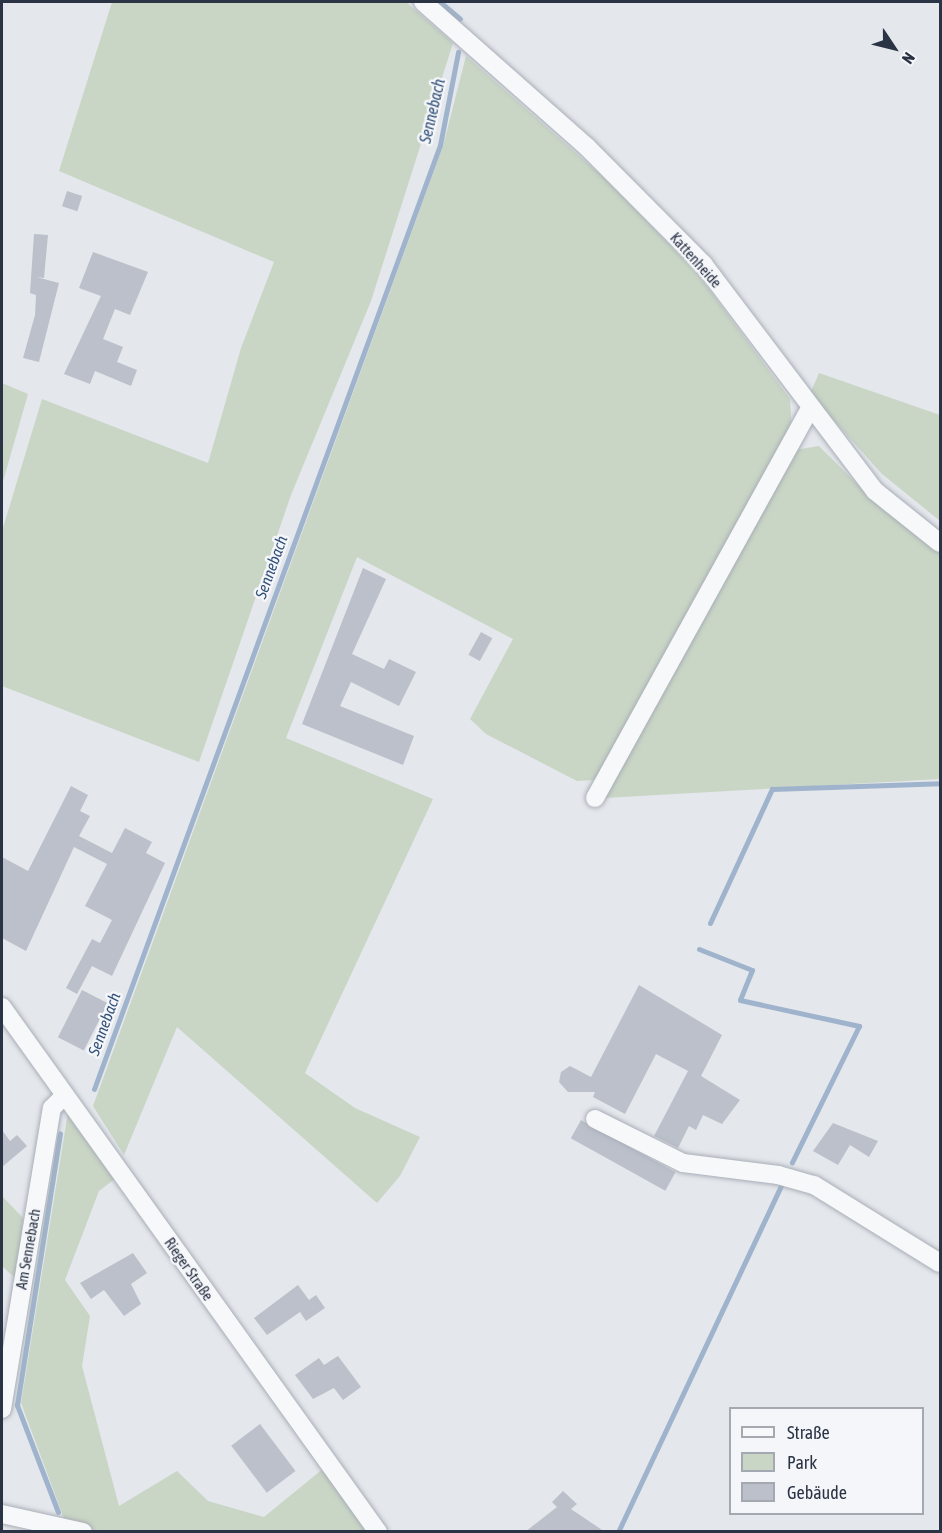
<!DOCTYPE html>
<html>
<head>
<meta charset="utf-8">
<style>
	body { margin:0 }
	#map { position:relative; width:942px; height:1533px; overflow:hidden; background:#e4e7ec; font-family:"Asap Condensed",sans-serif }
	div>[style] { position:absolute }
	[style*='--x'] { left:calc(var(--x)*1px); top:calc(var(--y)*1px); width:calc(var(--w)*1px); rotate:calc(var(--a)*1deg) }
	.green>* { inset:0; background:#c9d6c5 }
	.stream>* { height:5px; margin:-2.5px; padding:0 2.5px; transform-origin:2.5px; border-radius:2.5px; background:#9fb4cc }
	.building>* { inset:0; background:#bbc0ca; transform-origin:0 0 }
	.roads { filter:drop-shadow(0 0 2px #a9aeb7) drop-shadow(0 0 2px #a9aeb7) }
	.street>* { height:18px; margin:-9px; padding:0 9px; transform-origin:9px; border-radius:9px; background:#f7f8fa }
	span { translate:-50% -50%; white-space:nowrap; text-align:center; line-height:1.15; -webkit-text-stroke:5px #f4f6f9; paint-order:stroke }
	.street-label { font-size:15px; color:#2b3445 }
	.water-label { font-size:16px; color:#34527a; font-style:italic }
	.frame { position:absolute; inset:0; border:3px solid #2b3445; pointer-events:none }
	.legend { position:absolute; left:729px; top:1407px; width:195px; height:108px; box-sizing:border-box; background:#f4f6f9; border:2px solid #a4a8b1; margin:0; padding:8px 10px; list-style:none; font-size:18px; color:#2b3445 }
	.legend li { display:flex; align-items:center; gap:12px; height:30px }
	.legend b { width:30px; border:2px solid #a4a8b1 }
	.north { position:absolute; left:864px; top:18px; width:60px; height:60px; -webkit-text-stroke:4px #f4f6f9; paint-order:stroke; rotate:125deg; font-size:16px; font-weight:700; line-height:24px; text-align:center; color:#2b3445 }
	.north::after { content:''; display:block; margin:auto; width:21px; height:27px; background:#2b3445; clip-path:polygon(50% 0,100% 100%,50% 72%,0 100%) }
</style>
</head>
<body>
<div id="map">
	<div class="green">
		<div style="clip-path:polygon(112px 2px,406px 2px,453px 43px,371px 301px,291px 495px,199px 762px,2px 686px,2px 531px,42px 399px,208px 463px,241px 348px,274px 262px,59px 171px)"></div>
		<div style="clip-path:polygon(466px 56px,602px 176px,696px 272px,790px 399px,792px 432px,607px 770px,594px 780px,577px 781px,486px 734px,470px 719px,513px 639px,357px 557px,286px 738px,433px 799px,305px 1073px,355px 1108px,420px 1137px,400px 1176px,377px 1203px,177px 1027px,124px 1155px,93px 1106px,443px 146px)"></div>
		<div style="clip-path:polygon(819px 373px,940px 415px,940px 521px,882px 474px,810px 394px)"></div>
		<div style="clip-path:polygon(2px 383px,28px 394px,2px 485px)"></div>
		<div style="clip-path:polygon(819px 446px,883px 510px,940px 549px,940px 779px,604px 798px,795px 450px)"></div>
		<div style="clip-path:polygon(68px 1112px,116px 1178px,99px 1191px,65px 1280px,90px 1316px,82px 1366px,119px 1506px,177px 1471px,208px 1501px,264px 1517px,324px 1468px,368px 1531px,104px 1532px,66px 1524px,21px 1403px)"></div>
		<div style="clip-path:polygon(2px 1196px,23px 1218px,17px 1280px,2px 1266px)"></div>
	</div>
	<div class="stream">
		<div style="--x:440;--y:2;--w:26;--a:40"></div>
		<div style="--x:710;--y:923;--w:148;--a:-65.2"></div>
		<div style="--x:772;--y:789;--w:168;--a:-2"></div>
		<div style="--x:699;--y:949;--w:57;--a:21.6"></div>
		<div style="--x:752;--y:970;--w:32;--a:112"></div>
		<div style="--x:740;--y:1000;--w:122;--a:12.3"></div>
		<div style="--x:859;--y:1026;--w:152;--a:116.2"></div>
		<div style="--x:94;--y:1089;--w:1005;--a:-69.87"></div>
		<div style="--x:440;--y:145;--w:95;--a:-79"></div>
		<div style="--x:58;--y:1512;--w:115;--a:-111"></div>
		<div style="--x:17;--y:1405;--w:275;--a:-81"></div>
		<div style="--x:618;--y:1532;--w:387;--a:-64.8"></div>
	</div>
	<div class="building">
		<div style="left:67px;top:191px;width:16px;height:16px;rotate:18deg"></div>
		<div style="clip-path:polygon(34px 234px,48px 235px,44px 278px,36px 277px,59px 283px,39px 362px,23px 358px,35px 315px,36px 295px,30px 293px)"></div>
		<div style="clip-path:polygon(93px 252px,148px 272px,130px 315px,115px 309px,103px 339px,123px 347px,117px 362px,137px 370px,131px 386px,95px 371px,90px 384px,64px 374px,101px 296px,79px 288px)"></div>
		<div style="clip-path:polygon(363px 568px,386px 579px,352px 654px,384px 669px,389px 659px,416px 672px,399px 706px,351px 682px,340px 706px,414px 736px,403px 765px,302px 724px)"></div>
		<div style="left:481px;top:632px;width:13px;height:26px;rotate:29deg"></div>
		<div style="clip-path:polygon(71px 786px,88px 795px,80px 811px,90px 816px,79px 836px,112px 853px,125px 828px,152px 842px,146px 853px,165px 863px,112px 976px,92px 966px,77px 994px,66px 988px,92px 939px,100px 943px,112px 920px,85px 906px,107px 864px,74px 847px,26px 951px,2px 938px,2px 857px,28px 871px)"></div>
		<div style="clip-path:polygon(639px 985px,722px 1035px,701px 1076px,740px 1100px,722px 1124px,703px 1115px,696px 1130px,689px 1126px,678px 1148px,654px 1136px,688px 1071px,656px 1054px,625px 1114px,593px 1097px,595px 1092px,568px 1092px,559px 1082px,561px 1072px,570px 1066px,591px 1077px)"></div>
		<div style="left:82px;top:990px;width:29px;height:53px;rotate:27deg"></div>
		<div style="left:581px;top:1120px;width:108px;height:21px;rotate:29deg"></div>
		<div style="clip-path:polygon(833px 1123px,878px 1141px,869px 1157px,850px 1145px,838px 1165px,813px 1151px)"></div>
		<div style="clip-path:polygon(2px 1130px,10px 1141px,17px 1135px,27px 1146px,2px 1167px)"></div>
		<div style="clip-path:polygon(133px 1253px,147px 1273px,131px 1284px,141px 1304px,124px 1316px,104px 1290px,91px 1299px,80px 1283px)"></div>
		<div style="clip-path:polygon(298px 1285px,309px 1300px,316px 1295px,325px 1308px,306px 1321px,300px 1312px,267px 1335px,254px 1318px)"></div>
		<div style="clip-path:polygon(338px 1356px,361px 1387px,343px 1400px,334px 1388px,313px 1399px,295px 1375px,319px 1358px,324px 1365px)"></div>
		<div style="left:260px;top:1424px;width:59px;height:36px;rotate:53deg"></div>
		<div style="clip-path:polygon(563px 1491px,577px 1504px,571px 1509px,605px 1532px,525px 1532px,557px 1507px,552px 1502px)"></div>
	</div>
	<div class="roads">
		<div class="street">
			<div style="--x:423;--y:2;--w:219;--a:41.5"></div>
			<div style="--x:587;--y:147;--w:166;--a:45.2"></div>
			<div style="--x:704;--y:265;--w:283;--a:52.9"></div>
			<div style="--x:875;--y:491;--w:83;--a:38.7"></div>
			<div style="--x:595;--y:798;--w:442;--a:-61.1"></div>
			<div style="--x:2;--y:1007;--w:646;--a:54.39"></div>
			<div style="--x:595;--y:1119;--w:98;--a:26.6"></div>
			<div style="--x:683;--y:1163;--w:96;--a:7.2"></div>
			<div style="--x:778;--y:1175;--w:37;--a:16"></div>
			<div style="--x:814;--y:1185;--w:148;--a:31.8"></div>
			<div style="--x:2;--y:1409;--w:305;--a:-80.6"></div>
			<div style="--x:52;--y:1108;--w:18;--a:-45"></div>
			<div style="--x:2;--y:1514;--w:83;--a:12.5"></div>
		</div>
	</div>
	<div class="street-label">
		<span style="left:696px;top:260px;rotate:48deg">Kattenheide</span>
		<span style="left:28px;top:1249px;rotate:-80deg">Am Sennebach</span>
		<span style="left:189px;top:1269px;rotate:55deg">Rieger Straße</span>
	</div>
	<div class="water-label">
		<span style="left:432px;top:111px;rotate:-77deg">Sennebach</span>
		<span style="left:271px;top:567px;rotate:-70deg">Sennebach</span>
		<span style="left:104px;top:1024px;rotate:-70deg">Sennebach</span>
	</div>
	<div class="frame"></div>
	<ul class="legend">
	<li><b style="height:8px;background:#f7f8fa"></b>Straße</li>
	<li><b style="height:16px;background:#c9d6c5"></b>Park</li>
	<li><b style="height:16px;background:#bbc0ca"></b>Gebäude</li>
	</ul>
	<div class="north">N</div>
</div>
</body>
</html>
